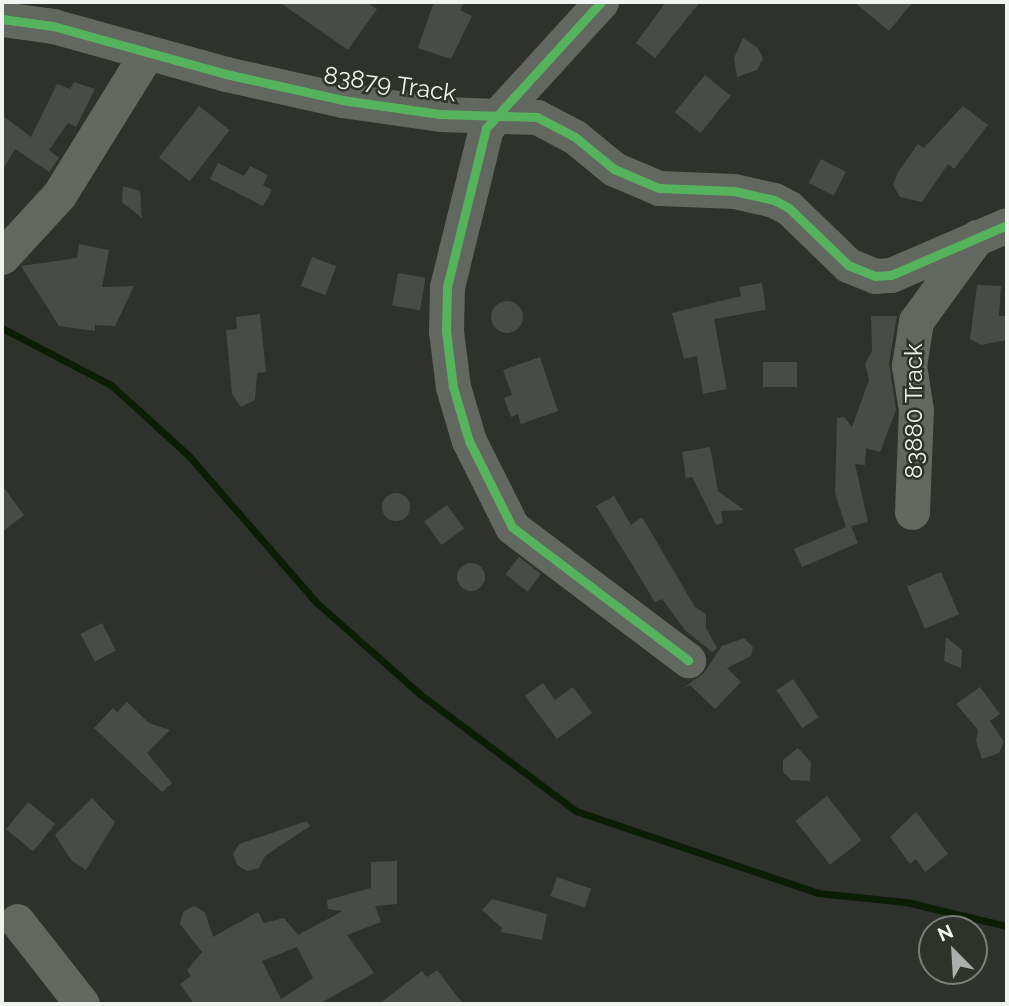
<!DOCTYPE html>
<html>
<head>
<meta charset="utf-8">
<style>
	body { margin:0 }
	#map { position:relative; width:1009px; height:1006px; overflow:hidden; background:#2e312c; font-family:Raleway,sans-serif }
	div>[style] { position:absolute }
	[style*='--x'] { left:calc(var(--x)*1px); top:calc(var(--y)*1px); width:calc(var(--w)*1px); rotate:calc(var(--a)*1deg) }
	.stream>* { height:7px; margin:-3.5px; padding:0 3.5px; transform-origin:3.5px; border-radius:3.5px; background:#0c1d05 }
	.building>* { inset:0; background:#494b47; transform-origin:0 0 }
	.round { border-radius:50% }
	.minor>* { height:35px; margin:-17.5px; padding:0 17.5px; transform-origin:17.5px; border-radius:17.5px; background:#62675f }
	.cycleway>* { height:9px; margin:-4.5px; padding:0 4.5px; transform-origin:4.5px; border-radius:4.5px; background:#56b35d }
	span { translate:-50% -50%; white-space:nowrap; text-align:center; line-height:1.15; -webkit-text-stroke:5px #2d322b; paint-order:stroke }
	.street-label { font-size:24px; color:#f0f3ef }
	.frame { position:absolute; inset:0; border:4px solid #f0f3ef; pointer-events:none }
	.north { position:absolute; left:918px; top:915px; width:70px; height:70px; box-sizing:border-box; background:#2d322b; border:2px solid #7b7f79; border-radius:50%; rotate:336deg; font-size:19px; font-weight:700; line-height:28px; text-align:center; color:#f0f3ef }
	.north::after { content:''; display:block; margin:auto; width:24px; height:32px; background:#acafab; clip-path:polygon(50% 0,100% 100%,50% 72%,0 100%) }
</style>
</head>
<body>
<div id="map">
	<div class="stream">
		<div style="--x:2;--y:328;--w:123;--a:27.6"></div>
		<div style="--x:111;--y:385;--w:105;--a:42.3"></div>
		<div style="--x:189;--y:456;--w:195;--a:49"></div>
		<div style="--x:317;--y:603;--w:139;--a:41.5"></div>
		<div style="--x:421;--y:695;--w:194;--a:36.8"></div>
		<div style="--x:576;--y:811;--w:256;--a:18.7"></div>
		<div style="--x:818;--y:893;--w:88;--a:5.8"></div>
		<div style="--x:906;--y:902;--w:104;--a:13.4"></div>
	</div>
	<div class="building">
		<div style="clip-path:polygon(279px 2px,366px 2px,377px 9px,348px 50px)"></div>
		<div style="clip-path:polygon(434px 2px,464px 2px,460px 10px,472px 16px,451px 59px,418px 48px)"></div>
		<div style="clip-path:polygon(666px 2px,700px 2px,655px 58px,636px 43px)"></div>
		<div style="clip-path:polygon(854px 2px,913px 2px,889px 31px)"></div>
		<div style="clip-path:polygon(743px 38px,758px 48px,763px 59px,757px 70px,737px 77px,734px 58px)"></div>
		<div style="left:705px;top:75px;width:33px;height:48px;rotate:39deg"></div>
		<div style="clip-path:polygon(74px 82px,95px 89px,76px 127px,68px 123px,49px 150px,59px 158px,49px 172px,15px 149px,2px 171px,2px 115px,31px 137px,57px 84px,70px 89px)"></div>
		<div style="left:199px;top:106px;width:39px;height:65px;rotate:38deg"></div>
		<div style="clip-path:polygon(963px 106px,988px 125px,954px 169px,948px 164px,922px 202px,900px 197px,893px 185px,898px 172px,918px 144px,924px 148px)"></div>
		<div style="left:821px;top:159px;width:28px;height:27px;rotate:27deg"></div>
		<div style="clip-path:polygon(218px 163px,244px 176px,250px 166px,268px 175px,263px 185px,272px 190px,263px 206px,210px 179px)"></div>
		<div style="clip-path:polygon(123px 186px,140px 191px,142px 218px,122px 202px)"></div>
		<div style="clip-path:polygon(79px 244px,109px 250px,102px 287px,134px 286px,115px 326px,95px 325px,95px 331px,59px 326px,21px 266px,77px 258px)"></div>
		<div style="left:312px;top:257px;width:26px;height:31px;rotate:21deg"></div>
		<div style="left:398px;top:273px;width:28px;height:33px;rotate:10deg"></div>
		<div style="clip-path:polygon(762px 283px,766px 310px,714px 319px,727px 389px,703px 394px,697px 356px,684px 359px,672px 313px,741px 296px,739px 287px)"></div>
		<div style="clip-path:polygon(977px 285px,1001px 286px,999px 316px,1007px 316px,1007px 340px,981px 345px,970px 339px)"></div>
		<div class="round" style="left:491px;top:301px;width:32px;height:32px"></div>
		<div style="clip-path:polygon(260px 314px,266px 372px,257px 373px,255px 400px,241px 407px,232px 394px,226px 330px,237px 329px,236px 317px)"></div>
		<div style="clip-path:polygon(871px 316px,897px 316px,889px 363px,896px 410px,880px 452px,866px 448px,865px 465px,855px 464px,868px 522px,851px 526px,858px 543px,802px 567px,794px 549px,846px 527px,835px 493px,837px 418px,844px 417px,852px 427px,869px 380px,865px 364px,872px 351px)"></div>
		<div style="clip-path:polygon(540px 357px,558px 411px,521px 424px,518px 414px,511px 417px,504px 398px,512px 395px,503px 370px)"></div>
		<div style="left:763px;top:362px;width:34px;height:25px"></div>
		<div style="clip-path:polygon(710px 447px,718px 491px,744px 510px,721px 511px,723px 523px,716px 525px,692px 477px,686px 478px,682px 452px)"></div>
		<div style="clip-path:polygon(2px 485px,24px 515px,2px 532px)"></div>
		<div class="round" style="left:382px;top:493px;width:28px;height:28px"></div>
		<div style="clip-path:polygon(614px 496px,631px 525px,642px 517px,695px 607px,706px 614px,706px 628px,717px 648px,712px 652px,685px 630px,662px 599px,655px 602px,596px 506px)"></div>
		<div style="left:447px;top:505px;width:29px;height:28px;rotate:54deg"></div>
		<div style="left:519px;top:557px;width:28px;height:22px;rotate:38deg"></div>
		<div class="round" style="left:457px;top:563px;width:28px;height:28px"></div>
		<div style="left:941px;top:572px;width:46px;height:37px;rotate:67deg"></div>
		<div style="left:102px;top:623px;width:31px;height:24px;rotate:63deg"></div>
		<div style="clip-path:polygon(946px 637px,962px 650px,961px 668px,944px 661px)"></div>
		<div style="clip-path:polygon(744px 638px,753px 647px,751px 656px,727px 668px,741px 682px,715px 709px,690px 685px,682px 689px,704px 673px,722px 646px)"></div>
		<div style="left:793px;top:679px;width:46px;height:20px;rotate:56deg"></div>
		<div style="clip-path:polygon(543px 683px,555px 700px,573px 687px,592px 713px,557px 739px,525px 696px)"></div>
		<div style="clip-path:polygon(980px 687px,1000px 714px,990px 721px,1004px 742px,999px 753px,982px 759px,976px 741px,978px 730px,956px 704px)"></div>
		<div style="clip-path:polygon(127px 702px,149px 723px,170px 730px,147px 753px,172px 783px,162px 792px,94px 728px,113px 708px,117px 712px)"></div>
		<div style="clip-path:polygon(798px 748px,811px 762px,810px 781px,791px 780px,783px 772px,783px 760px)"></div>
		<div style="left:827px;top:796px;width:56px;height:40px;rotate:52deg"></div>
		<div style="clip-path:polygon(92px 798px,115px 822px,86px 870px,71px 860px,55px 835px)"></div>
		<div style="left:28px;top:802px;width:35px;height:35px;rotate:39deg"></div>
		<div style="clip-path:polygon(916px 812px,948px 854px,925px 872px,916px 859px,910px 864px,890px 837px)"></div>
		<div style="clip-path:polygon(307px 821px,310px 826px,265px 856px,259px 868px,247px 871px,237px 865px,233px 854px,239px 844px)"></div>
		<div style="clip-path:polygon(evenodd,397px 861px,397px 904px,375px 906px,381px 922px,347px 935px,374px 973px,319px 1004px,194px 1004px,180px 984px,191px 976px,187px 970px,202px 952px,180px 924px,183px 912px,194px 906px,205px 912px,213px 937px,258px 912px,264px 923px,284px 918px,298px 935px,343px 911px,328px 909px,327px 900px,371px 888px,371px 862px,397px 861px,297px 947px,313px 978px,281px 999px,262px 961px,297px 947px)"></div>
		<div style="left:557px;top:877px;width:36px;height:20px;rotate:19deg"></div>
		<div style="clip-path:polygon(492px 899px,547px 914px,542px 940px,501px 932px,502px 928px,482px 910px)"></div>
		<div style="clip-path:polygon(437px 970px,463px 1004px,379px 1004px,422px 971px,427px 977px)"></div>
	</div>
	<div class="minor">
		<div style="--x:601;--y:2;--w:171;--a:132.4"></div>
		<div style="--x:486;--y:128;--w:164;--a:103.8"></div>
		<div style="--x:447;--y:287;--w:44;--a:91.3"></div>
		<div style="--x:446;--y:331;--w:56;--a:82.9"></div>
		<div style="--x:453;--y:387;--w:56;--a:73.5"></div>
		<div style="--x:469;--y:441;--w:96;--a:63.4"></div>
		<div style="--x:512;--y:527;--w:221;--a:37.1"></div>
		<div style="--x:2;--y:19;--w:51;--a:7.8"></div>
		<div style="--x:53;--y:26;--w:180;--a:15.5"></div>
		<div style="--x:226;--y:74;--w:119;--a:12.6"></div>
		<div style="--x:342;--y:100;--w:99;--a:8.1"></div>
		<div style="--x:440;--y:114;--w:97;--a:1.8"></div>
		<div style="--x:537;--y:117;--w:43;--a:27.8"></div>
		<div style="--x:575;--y:137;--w:50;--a:39.4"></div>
		<div style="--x:614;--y:169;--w:49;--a:22.9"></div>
		<div style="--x:659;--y:188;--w:75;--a:2.3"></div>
		<div style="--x:734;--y:191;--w:41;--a:12.7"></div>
		<div style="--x:774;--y:200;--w:17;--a:28"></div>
		<div style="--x:789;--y:208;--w:82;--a:44"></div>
		<div style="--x:848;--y:265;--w:29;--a:22"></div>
		<div style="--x:875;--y:276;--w:16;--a:-4"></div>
		<div style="--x:891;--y:275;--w:126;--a:-23.3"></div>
		<div style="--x:2;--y:257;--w:84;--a:-47.4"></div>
		<div style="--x:59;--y:195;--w:167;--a:-58.2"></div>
		<div style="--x:912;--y:512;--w:102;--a:-87.8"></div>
		<div style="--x:916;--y:410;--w:45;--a:-99"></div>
		<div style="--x:909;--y:366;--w:46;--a:-81.2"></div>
		<div style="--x:916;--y:321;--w:104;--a:-54"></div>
		<div style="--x:17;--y:921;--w:105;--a:51.9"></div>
	</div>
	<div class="cycleway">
		<div style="--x:601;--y:2;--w:171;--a:132.4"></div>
		<div style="--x:486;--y:128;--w:164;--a:103.8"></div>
		<div style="--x:447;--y:287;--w:44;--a:91.3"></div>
		<div style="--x:446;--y:331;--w:56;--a:82.9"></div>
		<div style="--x:453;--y:387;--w:56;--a:73.5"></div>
		<div style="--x:469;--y:441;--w:96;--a:63.4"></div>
		<div style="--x:512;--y:527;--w:221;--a:37.1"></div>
		<div style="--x:2;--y:19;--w:51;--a:7.8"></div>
		<div style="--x:53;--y:26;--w:180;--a:15.5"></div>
		<div style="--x:226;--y:74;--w:119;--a:12.6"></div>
		<div style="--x:342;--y:100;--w:99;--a:8.1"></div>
		<div style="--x:440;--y:114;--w:97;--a:1.8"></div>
		<div style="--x:537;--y:117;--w:43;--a:27.8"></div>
		<div style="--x:575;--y:137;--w:50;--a:39.4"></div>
		<div style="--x:614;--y:169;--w:49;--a:22.9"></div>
		<div style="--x:659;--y:188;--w:75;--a:2.3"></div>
		<div style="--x:734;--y:191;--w:41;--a:12.7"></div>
		<div style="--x:774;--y:200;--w:17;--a:28"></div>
		<div style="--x:789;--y:208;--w:82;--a:44"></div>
		<div style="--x:848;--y:265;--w:29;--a:22"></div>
		<div style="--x:875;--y:276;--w:16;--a:-4"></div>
		<div style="--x:891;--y:275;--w:126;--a:-23.3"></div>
	</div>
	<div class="street-label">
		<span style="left:390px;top:84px;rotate:8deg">83879 Track</span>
		<span style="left:914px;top:411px;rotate:-90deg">83880 Track</span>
	</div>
	<div class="frame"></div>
	<div class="north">N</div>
</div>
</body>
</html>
